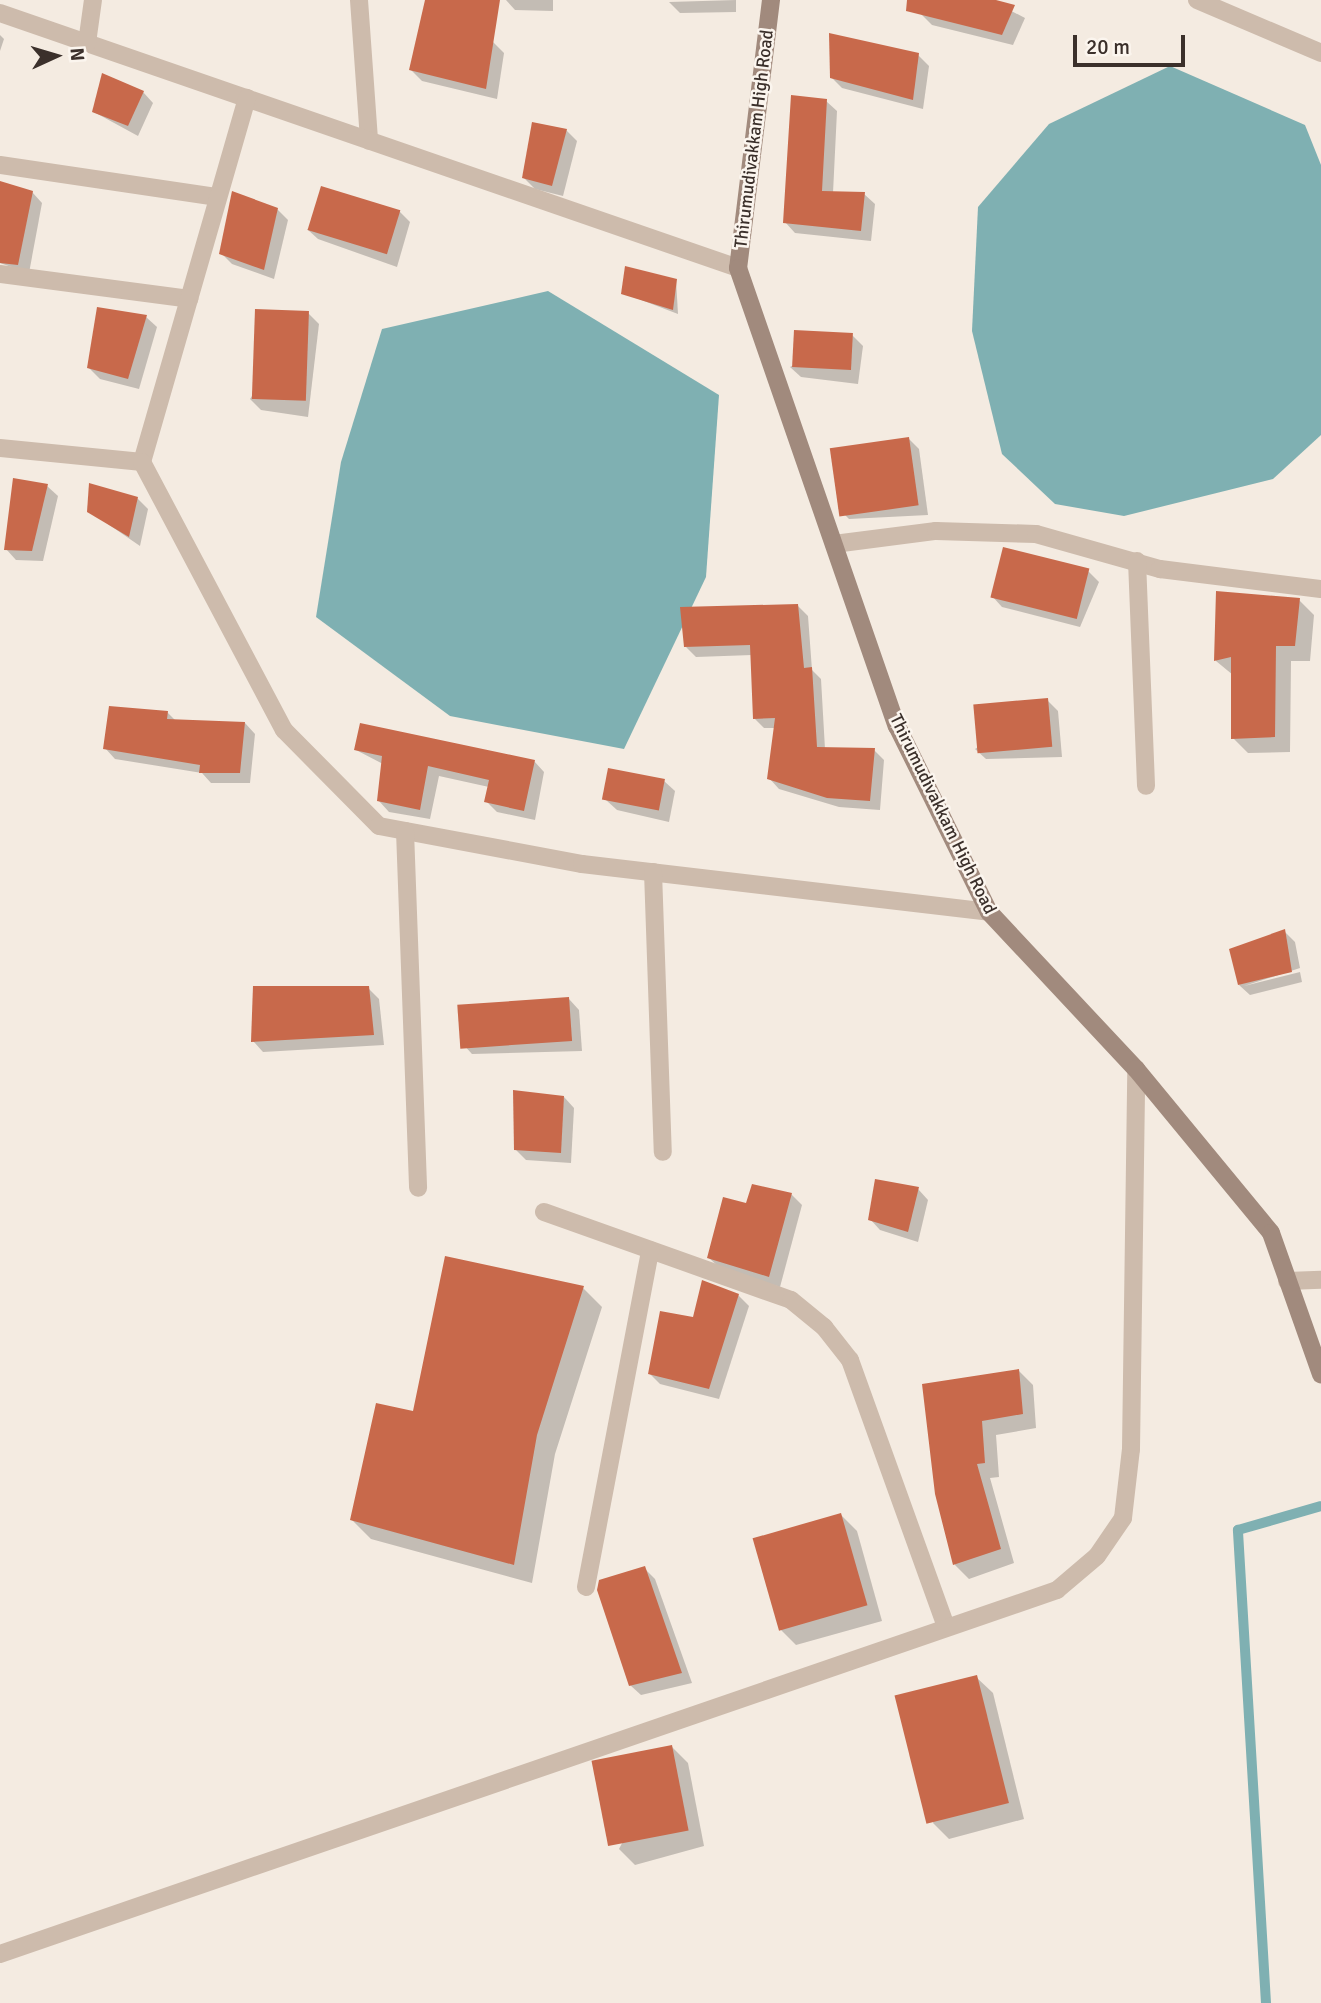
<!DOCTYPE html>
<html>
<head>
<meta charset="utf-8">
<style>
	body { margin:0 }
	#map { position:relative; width:1321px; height:2003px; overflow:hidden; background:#f4ebe1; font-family:Signika,sans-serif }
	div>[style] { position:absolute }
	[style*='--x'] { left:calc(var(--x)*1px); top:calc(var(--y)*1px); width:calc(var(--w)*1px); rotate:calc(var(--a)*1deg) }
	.water>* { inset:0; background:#7fb0b2 }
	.shadow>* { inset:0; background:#0003 }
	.stream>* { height:10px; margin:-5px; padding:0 5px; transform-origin:5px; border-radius:5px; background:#7fb0b2 }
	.building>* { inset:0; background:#c8694b; transform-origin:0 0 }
	.street>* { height:18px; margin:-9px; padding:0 9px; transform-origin:9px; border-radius:9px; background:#cdbbac }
	.secondary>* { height:18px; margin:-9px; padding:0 9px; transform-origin:9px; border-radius:9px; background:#a18a7d }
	span { translate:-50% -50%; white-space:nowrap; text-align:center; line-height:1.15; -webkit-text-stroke:5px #fbf5ee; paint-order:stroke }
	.street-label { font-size:18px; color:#3b302b }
	.north { position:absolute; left:21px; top:21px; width:70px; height:70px; -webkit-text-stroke:5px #fbf5ee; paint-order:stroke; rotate:86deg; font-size:19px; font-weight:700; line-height:28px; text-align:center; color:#3b302b }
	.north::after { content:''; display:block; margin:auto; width:24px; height:32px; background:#3b302b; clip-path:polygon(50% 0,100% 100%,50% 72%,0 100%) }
	.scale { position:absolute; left:1073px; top:35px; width:112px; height:32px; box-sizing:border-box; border:4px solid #3b302b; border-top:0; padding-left:9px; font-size:21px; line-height:24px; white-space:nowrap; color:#3b302b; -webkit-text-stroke:5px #fbf5ee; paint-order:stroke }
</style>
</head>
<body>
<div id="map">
	<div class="water">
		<div style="clip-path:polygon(1170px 66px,1305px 125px,1321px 165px,1321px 435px,1273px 479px,1124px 516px,1055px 504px,1002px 454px,972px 331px,978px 207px,1049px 124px)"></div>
		<div style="clip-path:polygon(548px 291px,719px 395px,706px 577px,624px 749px,450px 716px,316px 617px,341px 462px,382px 329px)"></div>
	</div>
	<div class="shadow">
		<div style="clip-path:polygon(506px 0,553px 0,553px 11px,515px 10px)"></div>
		<div style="clip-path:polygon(736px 0,736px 12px,680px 13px,669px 2px)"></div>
		<div style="clip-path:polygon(924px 0,990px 0,1025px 18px,1013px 45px,932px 25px,921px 14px)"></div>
		<div style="clip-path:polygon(0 35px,4px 39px,0 51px)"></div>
		<div style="clip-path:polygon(493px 42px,504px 53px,497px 99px,422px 81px,411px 70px)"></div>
		<div style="clip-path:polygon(918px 55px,929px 66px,923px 109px,842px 88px,831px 77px)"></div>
		<div style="clip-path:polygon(143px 92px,153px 103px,138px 136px,94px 112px)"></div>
		<div style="clip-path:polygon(826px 101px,837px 111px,833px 193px,864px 194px,875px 204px,871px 241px,795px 233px,785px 222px)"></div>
		<div style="clip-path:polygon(566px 130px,577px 141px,563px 196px,535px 189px,524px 178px)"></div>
		<div style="clip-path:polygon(0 183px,32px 192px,42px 203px,29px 273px,0 263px)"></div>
		<div style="clip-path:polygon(277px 209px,288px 220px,274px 279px,232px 264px,221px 253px)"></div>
		<div style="clip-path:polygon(399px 211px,410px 222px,397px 267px,318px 239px,307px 229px)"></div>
		<div style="clip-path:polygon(676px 280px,678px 314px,623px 293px)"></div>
		<div style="clip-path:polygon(308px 313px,319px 324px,308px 417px,261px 410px,250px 399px)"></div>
		<div style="clip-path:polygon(146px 317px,157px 327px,139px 389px,100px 379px,89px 368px)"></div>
		<div style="clip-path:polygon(852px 335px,863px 346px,858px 384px,801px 377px,790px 367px)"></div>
		<div style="clip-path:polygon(908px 438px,919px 449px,928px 515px,849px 519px,838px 508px)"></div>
		<div style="clip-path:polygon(47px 486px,58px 496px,43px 561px,16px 560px,6px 549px)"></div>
		<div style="clip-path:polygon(137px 498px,148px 509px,140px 546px,89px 511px)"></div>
		<div style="clip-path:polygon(1004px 549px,1088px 571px,1099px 582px,1080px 627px,1002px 607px,992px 596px)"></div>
		<div style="clip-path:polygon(1218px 593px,1299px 600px,1314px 615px,1310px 661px,1291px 661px,1290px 752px,1248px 753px,1233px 738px,1233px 675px,1216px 661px)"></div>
		<div style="clip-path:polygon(798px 606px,808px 616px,812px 670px,821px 679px,825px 749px,874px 750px,884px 760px,880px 810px,839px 807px,779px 789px,769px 778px,775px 728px,764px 728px,754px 718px,752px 655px,696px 657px,686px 647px)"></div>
		<div style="clip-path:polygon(1047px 700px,1058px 711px,1062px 757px,986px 759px,975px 749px)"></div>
		<div style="clip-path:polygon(167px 712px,176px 721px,245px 723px,255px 734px,250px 783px,211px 783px,202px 773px,115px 759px,105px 748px)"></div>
		<div style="clip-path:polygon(356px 750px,534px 761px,544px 772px,535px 820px,497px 812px,486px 801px,489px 787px,439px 776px,430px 819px,389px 812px,379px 801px,383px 764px)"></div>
		<div style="clip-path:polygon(664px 781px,675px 791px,669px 822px,617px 810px,606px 800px)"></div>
		<div style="clip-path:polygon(1284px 931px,1295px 942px,1300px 968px,1244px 986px,1300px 972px,1302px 982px,1250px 995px,1239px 985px)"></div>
		<div style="clip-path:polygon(368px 988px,379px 999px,384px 1045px,263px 1052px,253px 1041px)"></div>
		<div style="clip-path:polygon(569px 999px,579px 1010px,582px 1051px,472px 1054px,462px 1043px)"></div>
		<div style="clip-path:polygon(564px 1097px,574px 1108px,571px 1163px,526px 1160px,515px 1149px)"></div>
		<div style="clip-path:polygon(918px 1189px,928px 1200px,918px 1242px,880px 1230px,870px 1219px)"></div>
		<div style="clip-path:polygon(791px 1194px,802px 1205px,780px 1287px,720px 1268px,709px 1258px)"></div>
		<div style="clip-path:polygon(583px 1288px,602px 1307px,555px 1454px,532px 1583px,371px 1539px,352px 1520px,415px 1413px)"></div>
		<div style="clip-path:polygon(738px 1295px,749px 1306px,719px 1399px,660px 1384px,649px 1373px)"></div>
		<div style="clip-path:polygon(1019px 1371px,1033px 1385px,1036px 1428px,996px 1435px,999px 1477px,990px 1478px,1014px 1563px,969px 1579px,955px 1565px,937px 1494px,924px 1385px)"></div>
		<div style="clip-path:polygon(841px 1515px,857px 1531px,882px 1621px,796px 1645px,780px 1629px)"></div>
		<div style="clip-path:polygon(644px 1568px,655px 1579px,692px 1683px,641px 1695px,630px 1685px)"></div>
		<div style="clip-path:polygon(976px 1677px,993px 1693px,1024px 1819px,949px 1839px,933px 1823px)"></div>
		<div style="clip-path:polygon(672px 1747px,688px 1763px,704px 1846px,635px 1865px,619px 1849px)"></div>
	</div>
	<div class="stream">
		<div style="--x:1266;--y:2003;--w:474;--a:-93.4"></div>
		<div style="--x:1238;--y:1530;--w:86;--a:-16.1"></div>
	</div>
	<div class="building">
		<div style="clip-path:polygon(425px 0,500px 0,486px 89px,409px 70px)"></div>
		<div style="clip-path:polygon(907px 0,996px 0,1015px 5px,1002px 35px,906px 11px)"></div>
		<div style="clip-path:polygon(829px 33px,919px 53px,913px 100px,830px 78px)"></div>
		<div style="clip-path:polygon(102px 73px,144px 91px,128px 126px,92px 112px)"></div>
		<div style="clip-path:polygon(791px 95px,827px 99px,822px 191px,865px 192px,861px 231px,783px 223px)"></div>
		<div style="clip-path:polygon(532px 122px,567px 129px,552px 186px,522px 178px)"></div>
		<div style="clip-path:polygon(0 181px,33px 191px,18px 265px,0 263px)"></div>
		<div style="left:321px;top:186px;width:83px;height:46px;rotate:17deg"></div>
		<div style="clip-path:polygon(232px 191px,278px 208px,264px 270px,219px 254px)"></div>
		<div style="clip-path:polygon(625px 266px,677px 279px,673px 310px,621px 294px)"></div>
		<div style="clip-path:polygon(97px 307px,147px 315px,128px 379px,87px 368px)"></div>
		<div style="left:255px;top:309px;width:54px;height:90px;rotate:2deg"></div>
		<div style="left:794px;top:330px;width:59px;height:37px;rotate:3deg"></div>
		<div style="left:909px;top:437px;width:69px;height:80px;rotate:82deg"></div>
		<div style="clip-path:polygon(13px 478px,48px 484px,32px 551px,4px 550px)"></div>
		<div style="clip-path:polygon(89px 483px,138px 497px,129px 537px,87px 512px)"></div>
		<div style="left:1003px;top:547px;width:89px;height:52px;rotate:14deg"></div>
		<div style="clip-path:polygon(1216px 591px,1300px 598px,1295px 646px,1276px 646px,1275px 737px,1231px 739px,1231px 657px,1214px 661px)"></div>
		<div style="clip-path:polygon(798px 604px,804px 668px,812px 667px,817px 747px,875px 748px,870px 801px,827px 798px,767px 779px,775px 718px,753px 719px,750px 645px,684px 647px,680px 607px)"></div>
		<div style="left:1048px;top:698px;width:49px;height:75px;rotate:85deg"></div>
		<div style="clip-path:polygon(109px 706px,168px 711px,167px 719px,245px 722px,240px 773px,199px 773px,200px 765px,103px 749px)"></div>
		<div style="clip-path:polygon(360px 723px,535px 760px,524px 811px,484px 802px,489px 780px,428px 766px,420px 810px,377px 801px,382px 756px,354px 750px)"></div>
		<div style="left:608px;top:768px;width:58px;height:32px;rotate:11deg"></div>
		<div style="clip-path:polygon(1285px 929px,1292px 972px,1238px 985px,1229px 949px)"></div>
		<div style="clip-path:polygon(253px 986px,369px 986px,374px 1035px,251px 1042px)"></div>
		<div style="left:569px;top:997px;width:44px;height:112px;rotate:86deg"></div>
		<div style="clip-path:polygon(513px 1090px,564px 1096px,561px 1153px,514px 1150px)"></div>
		<div style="clip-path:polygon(875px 1179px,919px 1187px,908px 1232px,868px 1220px)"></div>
		<div style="clip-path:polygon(752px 1184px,792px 1193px,769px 1277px,707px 1258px,723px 1197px,746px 1203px)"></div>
		<div style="clip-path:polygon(445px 1256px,584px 1286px,537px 1435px,514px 1565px,350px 1520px,376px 1403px,413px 1411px)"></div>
		<div style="clip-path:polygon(702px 1280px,739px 1294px,709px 1389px,648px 1374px,660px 1311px,693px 1317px)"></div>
		<div style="clip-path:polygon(1019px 1369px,1023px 1414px,982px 1421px,985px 1463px,977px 1464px,1001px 1549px,953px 1565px,935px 1494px,922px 1384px)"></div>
		<div style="left:841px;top:1513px;width:96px;height:92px;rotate:74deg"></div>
		<div style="clip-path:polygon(645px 1566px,682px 1673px,629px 1686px,597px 1590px,599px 1580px)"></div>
		<div style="left:977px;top:1675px;width:132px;height:85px;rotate:76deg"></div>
		<div style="left:672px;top:1745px;width:87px;height:82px;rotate:79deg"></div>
	</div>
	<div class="street">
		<div style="--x:359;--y:0;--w:141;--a:85.9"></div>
		<div style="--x:1197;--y:0;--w:135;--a:23.1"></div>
		<div style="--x:0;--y:13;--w:781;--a:19.06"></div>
		<div style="--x:87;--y:43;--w:43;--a:-82.1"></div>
		<div style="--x:0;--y:165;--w:220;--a:8.4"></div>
		<div style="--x:0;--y:274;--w:191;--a:7.5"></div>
		<div style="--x:0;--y:448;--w:143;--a:5.6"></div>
		<div style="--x:142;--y:462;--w:379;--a:-73.9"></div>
		<div style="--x:142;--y:462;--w:303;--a:62.1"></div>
		<div style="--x:284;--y:730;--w:135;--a:45.3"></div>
		<div style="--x:379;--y:826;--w:207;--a:10.6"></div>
		<div style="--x:582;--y:864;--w:410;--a:6.7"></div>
		<div style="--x:834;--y:544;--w:103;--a:-7.3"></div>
		<div style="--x:936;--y:531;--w:100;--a:1.7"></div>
		<div style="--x:1036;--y:534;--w:129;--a:15.8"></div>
		<div style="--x:1160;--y:569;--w:162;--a:7.1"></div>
		<div style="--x:1137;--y:561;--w:225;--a:87.7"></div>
		<div style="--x:405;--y:831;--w:357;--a:87.9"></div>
		<div style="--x:653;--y:872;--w:280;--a:88"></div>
		<div style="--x:544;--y:1212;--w:262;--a:19.6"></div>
		<div style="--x:791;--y:1300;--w:43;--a:39.3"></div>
		<div style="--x:824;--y:1327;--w:42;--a:51.8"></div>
		<div style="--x:850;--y:1360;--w:281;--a:70.2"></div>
		<div style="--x:1287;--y:1281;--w:34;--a:-2"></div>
		<div style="--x:586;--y:1587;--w:343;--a:-79.2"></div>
		<div style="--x:0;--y:1954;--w:1118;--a:-19"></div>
		<div style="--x:1057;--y:1590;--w:52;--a:-40.4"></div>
		<div style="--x:1097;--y:1556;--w:46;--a:-55.6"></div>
		<div style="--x:1123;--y:1518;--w:69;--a:-83.4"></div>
		<div style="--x:1131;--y:1449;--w:380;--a:-89.2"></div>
	</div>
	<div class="secondary">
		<div style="--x:771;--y:0;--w:270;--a:97"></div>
		<div style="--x:738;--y:268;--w:485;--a:70.9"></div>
		<div style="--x:897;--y:726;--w:208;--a:63.7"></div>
		<div style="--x:989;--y:912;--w:215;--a:46.9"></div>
		<div style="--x:1136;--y:1069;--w:212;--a:50.5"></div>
		<div style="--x:1271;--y:1233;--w:150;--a:70.5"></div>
	</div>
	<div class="street-label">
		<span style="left:754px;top:139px;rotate:-83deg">Thirumudivakkam High Road</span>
		<span style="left:943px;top:814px;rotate:64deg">Thirumudivakkam High Road</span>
	</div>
	<div class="north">N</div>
	<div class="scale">20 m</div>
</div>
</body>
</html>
